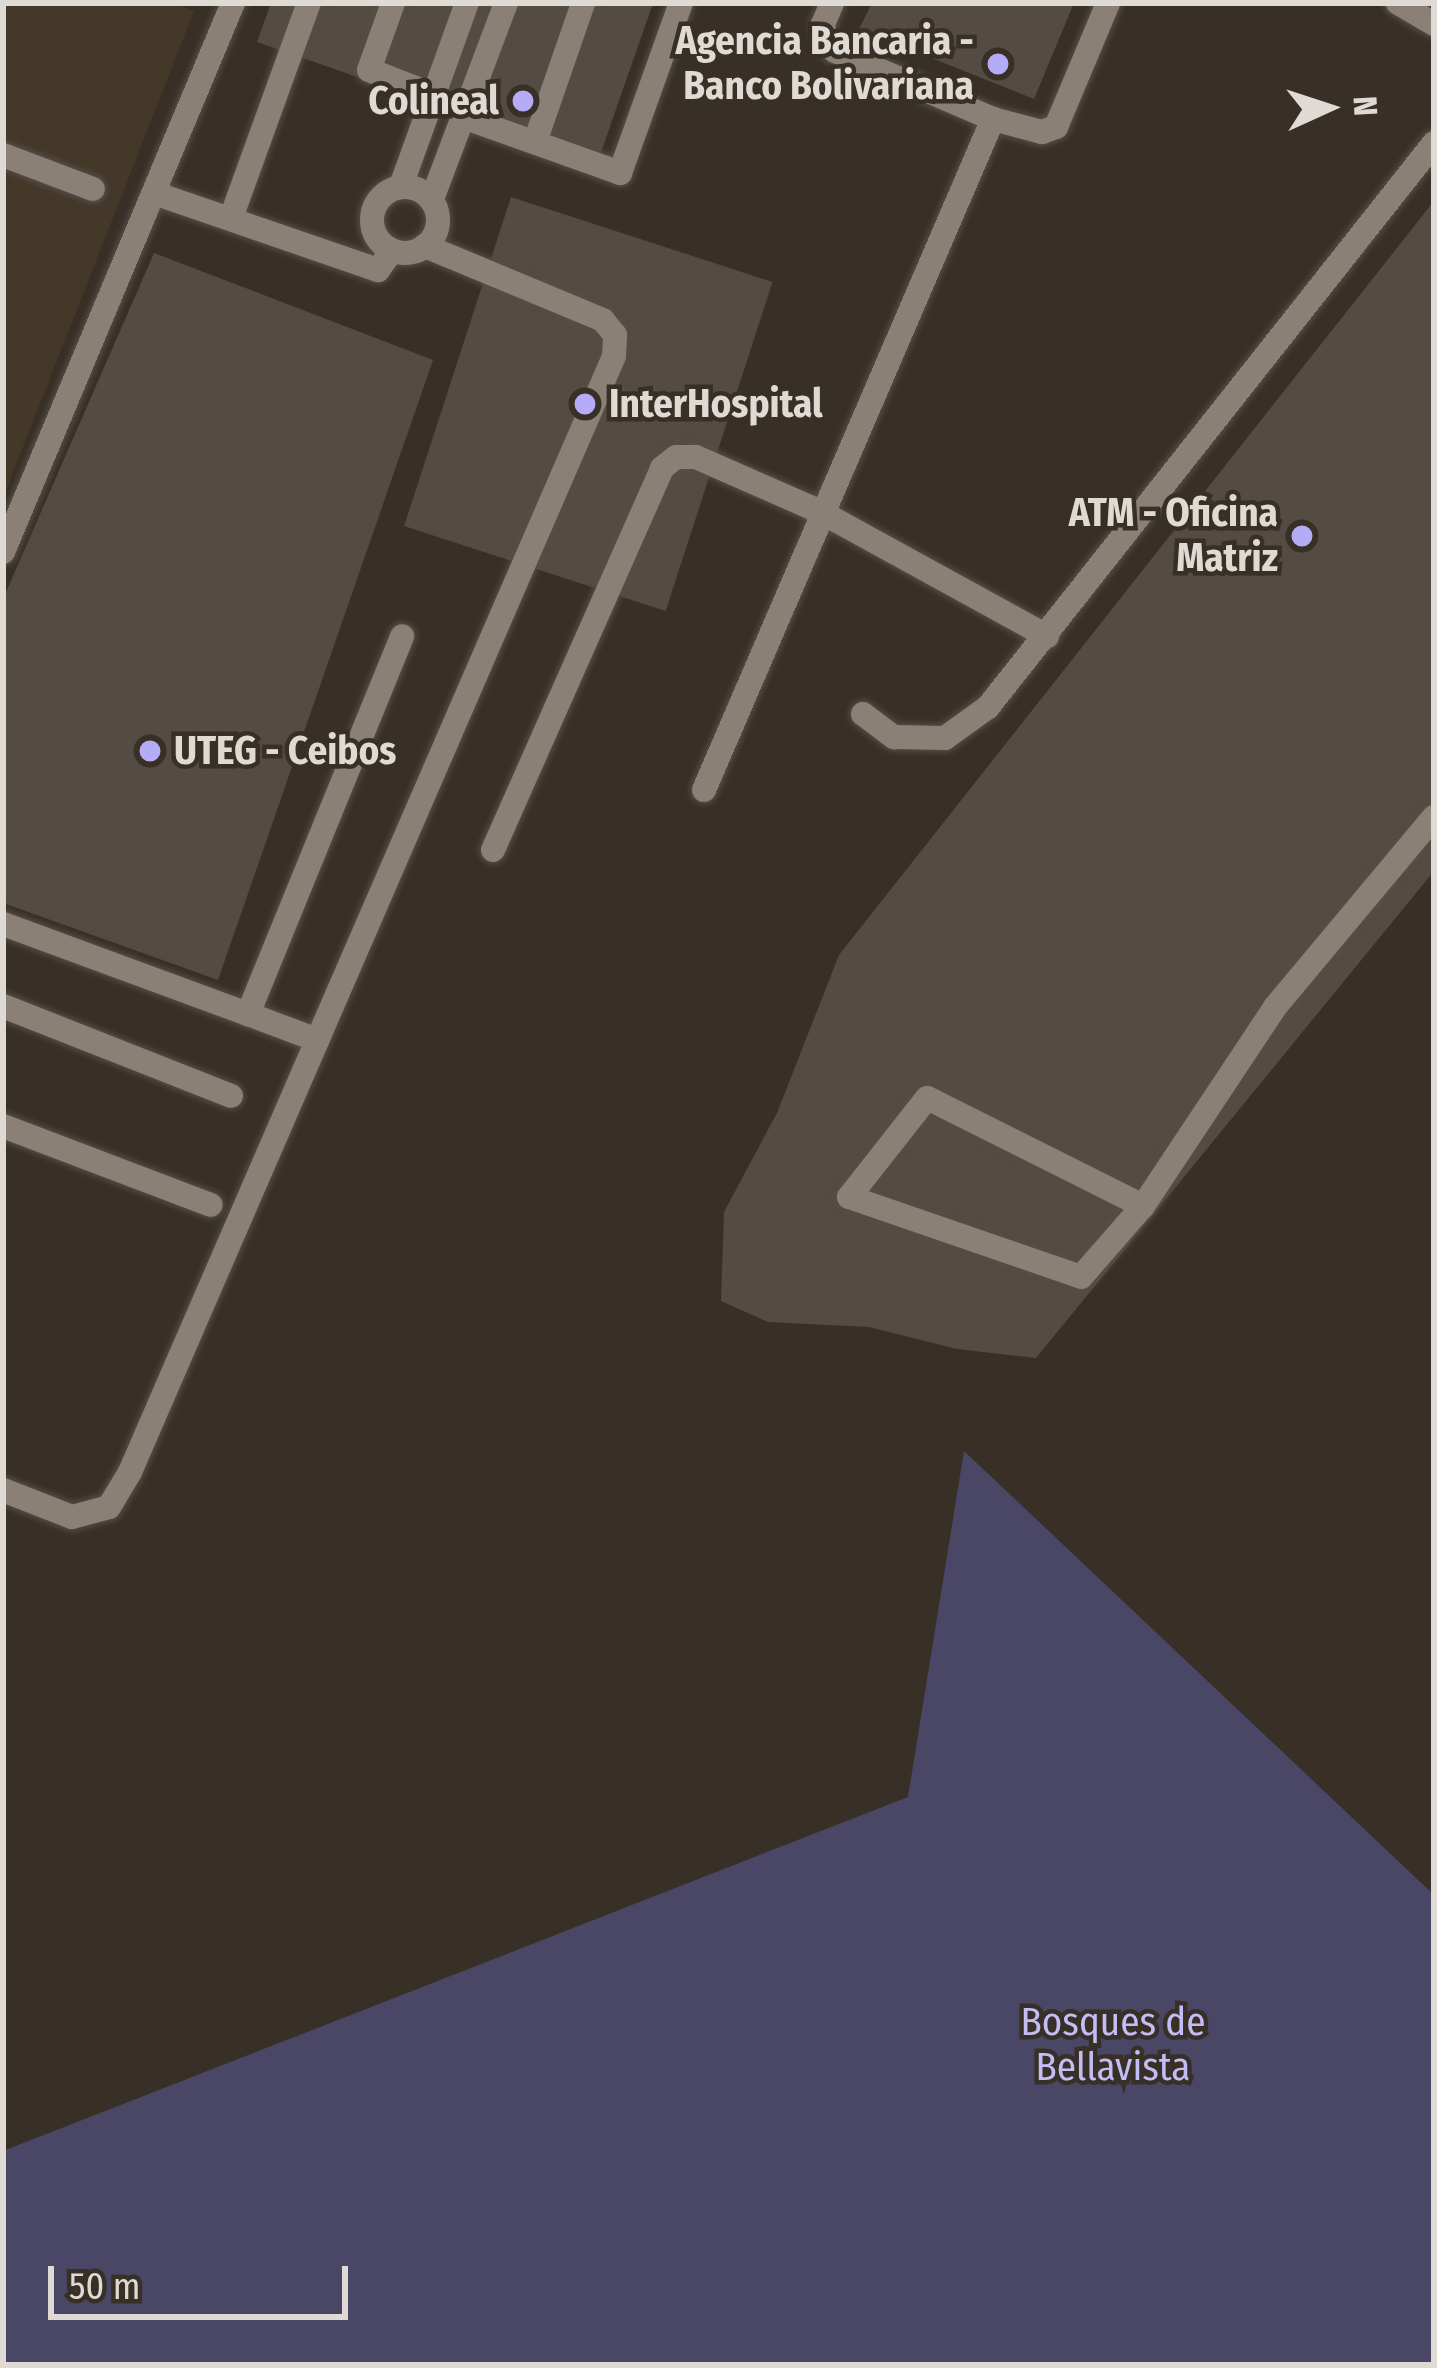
<!DOCTYPE html>
<html>
<head>
<meta charset="utf-8">
<style>
	body { margin:0 }
	#map { position:relative; width:1437px; height:2368px; overflow:hidden; background:#383027; font-family:"Fira Sans Condensed",sans-serif }
	div>[style] { position:absolute }
	[style*='--x'] { left:calc(var(--x)*1px); top:calc(var(--y)*1px); width:calc(var(--w)*1px); rotate:calc(var(--a)*1deg) }
	.built>* { inset:0; background:#443829 }
	.green>* { inset:0; background:#4a4766 }
	.building>* { inset:0; background:#544c42; transform-origin:0 0 }
	.roads { filter:drop-shadow(0 0 3px #554e47) drop-shadow(0 0 3px #554e47) }
	.lane>* { height:24px; margin:-12px; padding:0 12px; transform-origin:12px; border-radius:12px; background:#8a8076 }
	.lane>.ring { margin:-12px; padding:0; box-sizing:content-box; background:none; border:24px solid #8a8076; border-radius:50% }
	.dots>* { width:33px; height:33px; translate:-50% -50%; box-sizing:border-box; border:6px solid #383027; border-radius:50% }
	span { translate:-50% -50%; white-space:nowrap; text-align:center; line-height:1.15; -webkit-text-stroke:9px #383027; paint-order:stroke }
	.poi-label { font-size:39px; color:#dfdad4; font-weight:700 }
	.right { translate:-100% -50%; text-align:right }
	.left { translate:0 -50%; text-align:left }
	.park-label { font-size:39px; color:#c3bdf7 }
	.frame { position:absolute; inset:0; border:6px solid #dfdad4; pointer-events:none }
	.north { position:absolute; left:1269px; top:48px; width:120px; height:120px; -webkit-text-stroke:9px #383027; paint-order:stroke; rotate:87deg; font-size:33px; font-weight:700; line-height:48px; text-align:center; color:#dfdad4 }
	.north::after { content:''; display:block; margin:auto; width:42px; height:54px; background:#dfdad4; clip-path:polygon(50% 0,100% 100%,50% 72%,0 100%) }
	.scale { position:absolute; left:48px; top:2266px; width:300px; height:54px; box-sizing:border-box; border:6px solid #dfdad4; border-top:0; padding-left:15px; font-size:36px; line-height:42px; white-space:nowrap; color:#dfdad4; -webkit-text-stroke:9px #383027; paint-order:stroke }
</style>
</head>
<body>
<div id="map">
	<div class="built">
		<div style="clip-path:polygon(3px 3px,173px 3px,194px 11px,3px 498px)"></div>
	</div>
	<div class="green">
		<div style="clip-path:polygon(964px 1451px,1434px 1895px,1434px 2365px,3px 2365px,3px 2151px,908px 1797px)"></div>
	</div>
	<div class="building">
		<div style="clip-path:polygon(271px 3px,653px 3px,598px 161px,257px 42px)"></div>
		<div style="clip-path:polygon(872px 3px,1074px 3px,1034px 99px,859px 29px)"></div>
		<div style="left:511px;top:197px;width:275px;height:346px;rotate:18deg"></div>
		<div style="clip-path:polygon(1434px 201px,1434px 871px,1036px 1358px,957px 1349px,869px 1327px,768px 1322px,721px 1301px,724px 1212px,777px 1113px,839px 955px)"></div>
		<div style="clip-path:polygon(154px 253px,433px 360px,218px 980px,3px 903px,3px 599px)"></div>
	</div>
	<div class="roads">
		<div class="lane">
			<div style="--x:393;--y:3;--w:71;--a:109.7"></div>
			<div style="--x:369;--y:70;--w:70;--a:21"></div>
			<div style="--x:832;--y:3;--w:23;--a:113"></div>
			<div style="--x:823;--y:24;--w:17;--a:83"></div>
			<div style="--x:825;--y:41;--w:14;--a:45"></div>
			<div style="--x:835;--y:51;--w:172;--a:23.3"></div>
			<div style="--x:993;--y:119;--w:51;--a:14.9"></div>
			<div style="--x:1042;--y:132;--w:15;--a:-20"></div>
			<div style="--x:1056;--y:127;--w:134;--a:-67.2"></div>
			<div style="--x:1398;--y:3;--w:42;--a:30.3"></div>
			<div style="--x:463;--y:117;--w:167;--a:19.6"></div>
			<div style="--x:620;--y:173;--w:181;--a:-70.3"></div>
			<div style="--x:535;--y:142;--w:147;--a:-70.9"></div>
			<div style="--x:3;--y:155;--w:96;--a:20.7"></div>
			<div style="--x:401;--y:186;--w:195;--a:-70.2"></div>
			<div class="ring" style="left:372px;top:187px;width:42px;height:42px"></div>
			<div style="--x:157;--y:194;--w:234;--a:19"></div>
			<div style="--x:378;--y:270;--w:24;--a:-54"></div>
			<div style="--x:432;--y:199;--w:210;--a:-69.3"></div>
			<div style="--x:231;--y:218;--w:229;--a:-70.1"></div>
			<div style="--x:3;--y:552;--w:595;--a:-67.27"></div>
			<div style="--x:863;--y:714;--w:39;--a:37"></div>
			<div style="--x:894;--y:737;--w:51;--a:1.1"></div>
			<div style="--x:945;--y:738;--w:53;--a:-35.8"></div>
			<div style="--x:988;--y:707;--w:719;--a:-51.66"></div>
			<div style="--x:704;--y:790;--w:731;--a:-66.7"></div>
			<div style="--x:493;--y:850;--w:418;--a:-66.1"></div>
			<div style="--x:662;--y:468;--w:18;--a:-38"></div>
			<div style="--x:676;--y:457;--w:20;--a:0"></div>
			<div style="--x:696;--y:457;--w:137;--a:23.7"></div>
			<div style="--x:821;--y:512;--w:258;--a:28.8"></div>
			<div style="--x:3;--y:924;--w:261;--a:20.2"></div>
			<div style="--x:248;--y:1014;--w:408;--a:-67.8"></div>
			<div style="--x:3;--y:1006;--w:245;--a:21.5"></div>
			<div style="--x:248;--y:1014;--w:74;--a:20.6"></div>
			<div style="--x:3;--y:1126;--w:222;--a:20.8"></div>
			<div style="--x:1143;--y:1206;--w:241;--a:-153.4"></div>
			<div style="--x:927;--y:1098;--w:126;--a:128.2"></div>
			<div style="--x:849;--y:1197;--w:245;--a:19"></div>
			<div style="--x:1081;--y:1277;--w:94;--a:-48.9"></div>
			<div style="--x:1143;--y:1206;--w:239;--a:-56.4"></div>
			<div style="--x:1275;--y:1007;--w:248;--a:-50.1"></div>
			<div style="--x:3;--y:1490;--w:74;--a:21.4"></div>
			<div style="--x:72;--y:1517;--w:38;--a:-15"></div>
			<div style="--x:109;--y:1507;--w:41;--a:-59"></div>
			<div style="--x:130;--y:1472;--w:1216;--a:-66.55"></div>
			<div style="--x:614;--y:356;--w:21;--a:-87"></div>
			<div style="--x:615;--y:335;--w:19;--a:-129"></div>
			<div style="--x:603;--y:320;--w:193;--a:-157.4"></div>
		</div>
	</div>
	<div class="dots">
		<div style="left:998px;top:64px;background:#b5acf8"></div>
		<div style="left:523px;top:101px;background:#b5acf8"></div>
		<div style="left:585px;top:404px;background:#b5acf8"></div>
		<div style="left:1302px;top:536px;background:#b5acf8"></div>
		<div style="left:150px;top:751px;background:#b5acf8"></div>
	</div>
	<div class="poi-label">
		<span class="right" style="left:974px;top:64px">Agencia Bancaria -<br>Banco Bolivariana</span>
		<span class="right" style="left:499px;top:101px">Colineal</span>
		<span class="left" style="left:609px;top:404px">InterHospital</span>
		<span class="right" style="left:1278px;top:536px">ATM - Oficina<br>Matriz</span>
		<span class="left" style="left:174px;top:751px">UTEG - Ceibos</span>
	</div>
	<div class="park-label">
		<span style="left:1113px;top:2045px">Bosques de<br>Bellavista</span>
	</div>
	<div class="frame"></div>
	<div class="north">N</div>
	<div class="scale">50 m</div>
</div>
</body>
</html>
